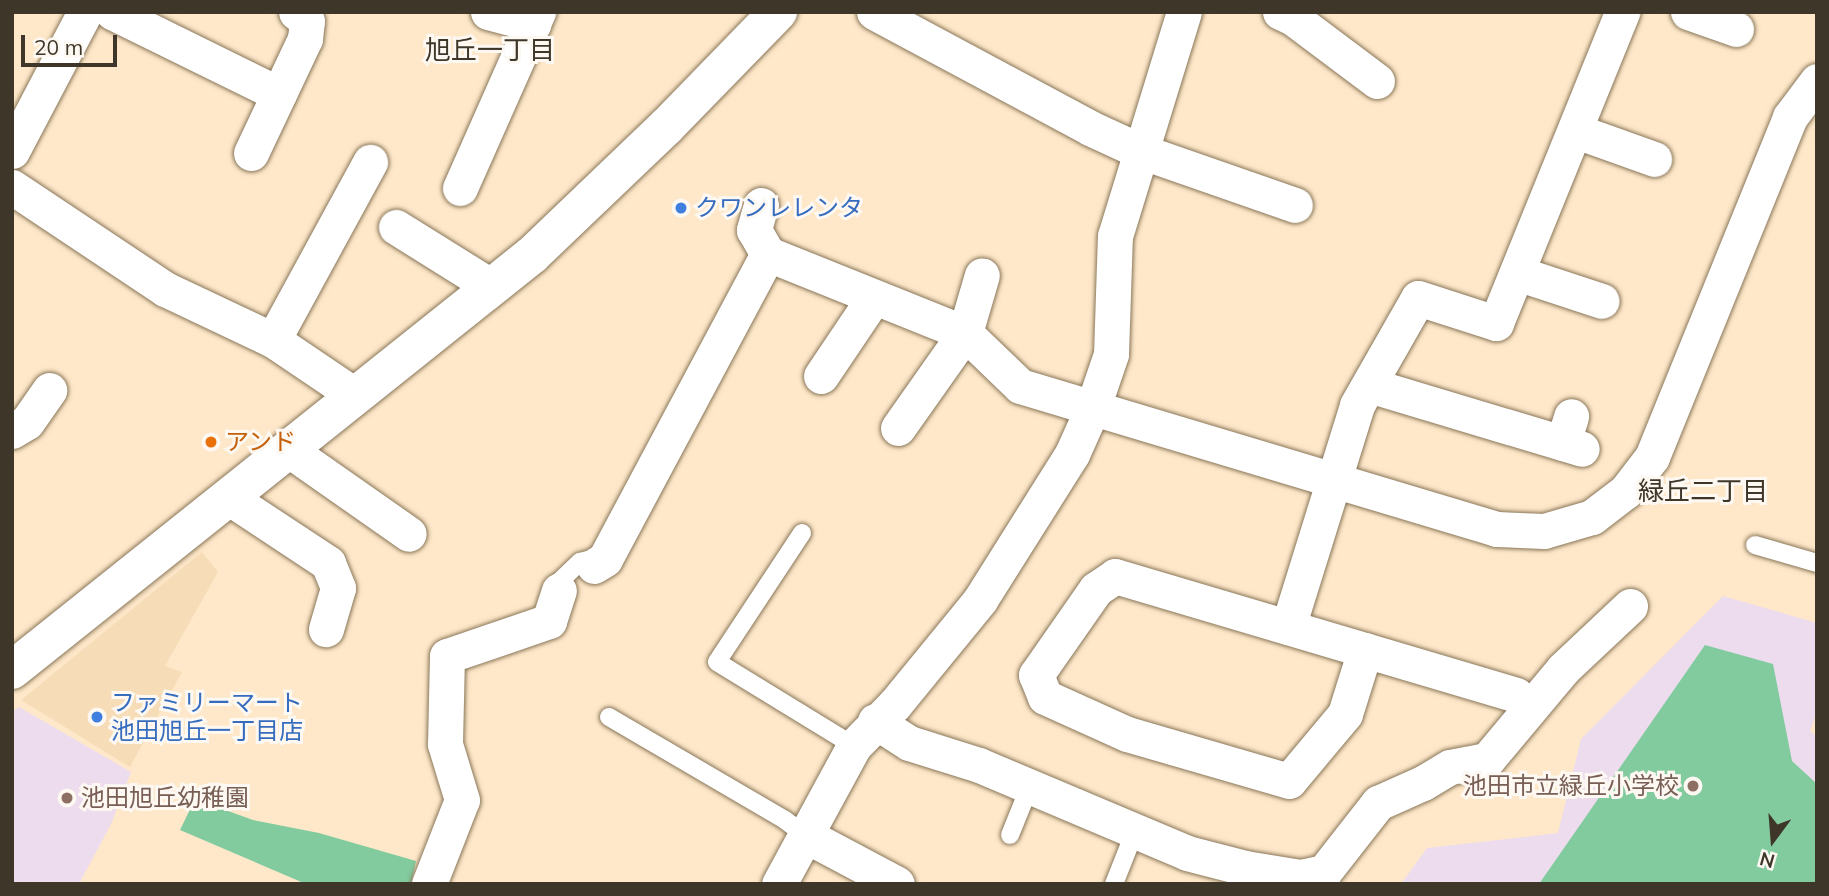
<!DOCTYPE html>
<html>
<head>
<meta charset="utf-8">
<style>
	body { margin:0 }
	#map { position:relative; width:1829px; height:896px; overflow:hidden; background:#fee8c9; font-family:Mulish,"Noto Sans JP",sans-serif }
	div>[style] { position:absolute }
	[style*='--x'] { left:calc(var(--x)*1px); top:calc(var(--y)*1px); width:calc(var(--w)*1px); rotate:calc(var(--a)*1deg) }
	.built>* { inset:0; background:#f6ddb7 }
	.education>* { inset:0; background:#ecdcee }
	.green>* { inset:0; background:#82cb9f }
	.roads { filter:drop-shadow(0 0 2px #897659) drop-shadow(0 0 2px #897659) }
	.lane>* { height:18px; margin:-9px; padding:0 9px; transform-origin:9px; border-radius:9px; background:#fff }
	.street>* { height:35px; margin:-17.5px; padding:0 17.5px; transform-origin:17.5px; border-radius:17.5px; background:#fff }
	.secondary>* { height:38px; margin:-19px; padding:0 19px; transform-origin:19px; border-radius:19px; background:#fff }
	.dots>* { width:19px; height:19px; translate:-50% -50%; box-sizing:border-box; border:4px solid #fdf8f2; border-radius:50% }
	span { translate:-50% -50%; white-space:nowrap; text-align:center; line-height:1.15; -webkit-text-stroke:6px #fdf8f2; paint-order:stroke }
	.shop-label { font-size:24px; color:#366cbe }
	.left { translate:0 -50%; text-align:left }
	.food-label { font-size:24px; color:#c56008 }
	.education-label { font-size:24px; color:#785e54 }
	.right { translate:-100% -50%; text-align:right }
	.neighbourhood-label { font-size:26px; color:#3f362a }
	.frame { position:absolute; inset:0; border:14px solid #3f362a; pointer-events:none }
	.north { position:absolute; left:1738px; top:805px; width:70px; height:70px; -webkit-text-stroke:5px #fdf8f2; paint-order:stroke; rotate:196deg; font-size:19px; font-weight:700; line-height:28px; text-align:center; color:#3f362a }
	.north::after { content:''; display:block; margin:auto; width:24px; height:32px; background:#3f362a; clip-path:polygon(50% 0,100% 100%,50% 72%,0 100%) }
	.scale { position:absolute; left:21px; top:35px; width:96px; height:32px; box-sizing:border-box; border:4px solid #3f362a; border-top:0; padding-left:9px; font-size:21px; line-height:24px; white-space:nowrap; color:#3f362a; -webkit-text-stroke:5px #fdf8f2; paint-order:stroke }
</style>
</head>
<body>
<div id="map">
	<div class="built">
		<div style="clip-path:polygon(202px 552px,218px 572px,165px 666px,182px 672px,130px 767px,21px 700px)"></div>
	</div>
	<div class="education">
		<div style="clip-path:polygon(1723px 596px,1817px 623px,1817px 712px,1810px 731px,1817px 737px,1817px 884px,1401px 884px,1427px 848px,1558px 833px,1581px 739px)"></div>
		<div style="clip-path:polygon(19px 707px,131px 772px,111px 824px,79px 884px,12px 884px,12px 712px)"></div>
	</div>
	<div class="green">
		<div style="clip-path:polygon(1705px 645px,1773px 664px,1792px 761px,1817px 784px,1817px 884px,1539px 884px)"></div>
		<div style="clip-path:polygon(195px 799px,253px 820px,319px 833px,416px 861px,411px 884px,306px 884px,180px 830px)"></div>
	</div>
	<div class="roads">
		<div class="lane">
			<div style="--x:802;--y:533;--w:154;--a:123.4"></div>
			<div style="--x:717;--y:662;--w:161;--a:31.5"></div>
			<div style="--x:1755;--y:545;--w:65;--a:16.2"></div>
			<div style="--x:559;--y:591;--w:9;--a:-90"></div>
			<div style="--x:559;--y:582;--w:29;--a:-44"></div>
			<div style="--x:580;--y:562;--w:8;--a:-14"></div>
			<div style="--x:609;--y:717;--w:204;--a:30.3"></div>
			<div style="--x:785;--y:820;--w:25;--a:37"></div>
			<div style="--x:1010;--y:835;--w:51;--a:-68"></div>
			<div style="--x:1114;--y:884;--w:57;--a:-68.4"></div>
		</div>
		<div class="street">
			<div style="--x:112;--y:12;--w:186;--a:26.2"></div>
			<div style="--x:488;--y:12;--w:47;--a:14.9"></div>
			<div style="--x:874;--y:12;--w:245;--a:28.2"></div>
			<div style="--x:1090;--y:128;--w:55;--a:24.7"></div>
			<div style="--x:1140;--y:151;--w:164;--a:19.2"></div>
			<div style="--x:1280;--y:12;--w:14;--a:25"></div>
			<div style="--x:1293;--y:18;--w:105;--a:36.9"></div>
			<div style="--x:1688;--y:12;--w:51;--a:19.5"></div>
			<div style="--x:1576;--y:131;--w:83;--a:19.7"></div>
			<div style="--x:12;--y:151;--w:157;--a:-62.3"></div>
			<div style="--x:251;--y:153;--w:126;--a:-64.7"></div>
			<div style="--x:305;--y:39;--w:18;--a:-84"></div>
			<div style="--x:307;--y:21;--w:14;--a:-141"></div>
			<div style="--x:12;--y:187;--w:184;--a:33.7"></div>
			<div style="--x:165;--y:289;--w:119;--a:25.3"></div>
			<div style="--x:273;--y:340;--w:100;--a:34"></div>
			<div style="--x:460;--y:188;--w:193;--a:-66.1"></div>
			<div style="--x:761;--y:205;--w:26;--a:106"></div>
			<div style="--x:754;--y:230;--w:28;--a:60"></div>
			<div style="--x:396;--y:227;--w:113;--a:32"></div>
			<div style="--x:1517;--y:273;--w:89;--a:18.2"></div>
			<div style="--x:273;--y:340;--w:203;--a:-61.4"></div>
			<div style="--x:821;--y:376;--w:95;--a:-56.1"></div>
			<div style="--x:1369;--y:385;--w:222;--a:16.7"></div>
			<div style="--x:898;--y:428;--w:116;--a:-54.8"></div>
			<div style="--x:965;--y:333;--w:60;--a:-73.7"></div>
			<div style="--x:12;--y:431;--w:17;--a:-31"></div>
			<div style="--x:27;--y:422;--w:39;--a:-55"></div>
			<div style="--x:1563;--y:443;--w:28;--a:-73"></div>
			<div style="--x:289;--y:450;--w:146;--a:35"></div>
			<div style="--x:228;--y:497;--w:120;--a:33.4"></div>
			<div style="--x:328;--y:563;--w:27;--a:68"></div>
			<div style="--x:338;--y:588;--w:43;--a:106.3"></div>
			<div style="--x:594;--y:566;--w:13;--a:-32"></div>
			<div style="--x:605;--y:559;--w:346;--a:-61.9"></div>
			<div style="--x:768;--y:254;--w:212;--a:21.9"></div>
			<div style="--x:965;--y:333;--w:76;--a:43.9"></div>
			<div style="--x:1020;--y:386;--w:497;--a:16.7"></div>
			<div style="--x:1496;--y:529;--w:48;--a:2.4"></div>
			<div style="--x:1544;--y:531;--w:50;--a:-16.3"></div>
			<div style="--x:1592;--y:517;--w:43;--a:-37.4"></div>
			<div style="--x:1626;--y:491;--w:43;--a:-52.6"></div>
			<div style="--x:1652;--y:457;--w:367;--a:-67.9"></div>
			<div style="--x:1790;--y:117;--w:45;--a:-53.1"></div>
			<div style="--x:1288;--y:627;--w:232;--a:-72.7"></div>
			<div style="--x:1357;--y:405;--w:123;--a:-60.3"></div>
			<div style="--x:1418;--y:298;--w:82;--a:17.8"></div>
			<div style="--x:1496;--y:323;--w:336;--a:-67.9"></div>
			<div style="--x:1365;--y:650;--w:67;--a:107.4"></div>
			<div style="--x:1345;--y:714;--w:87;--a:129.9"></div>
			<div style="--x:1289;--y:781;--w:169;--a:-163.8"></div>
			<div style="--x:1127;--y:734;--w:90;--a:-155.7"></div>
			<div style="--x:1045;--y:697;--w:24;--a:-112"></div>
			<div style="--x:1036;--y:675;--w:105;--a:-55.1"></div>
			<div style="--x:1096;--y:589;--w:23;--a:-34"></div>
			<div style="--x:1115;--y:576;--w:418;--a:16.5"></div>
			<div style="--x:875;--y:721;--w:40;--a:32.9"></div>
			<div style="--x:909;--y:743;--w:73;--a:17.4"></div>
			<div style="--x:979;--y:765;--w:226;--a:22.9"></div>
			<div style="--x:1187;--y:853;--w:60;--a:14.5"></div>
			<div style="--x:1245;--y:868;--w:56;--a:9.3"></div>
			<div style="--x:805;--y:835;--w:104;--a:28"></div>
			<div style="--x:429;--y:884;--w:90;--a:-68.6"></div>
			<div style="--x:462;--y:800;--w:59;--a:-106.9"></div>
			<div style="--x:445;--y:744;--w:88;--a:-88.7"></div>
			<div style="--x:447;--y:656;--w:108;--a:-18.9"></div>
			<div style="--x:549;--y:621;--w:32;--a:-72"></div>
			<div style="--x:779;--y:884;--w:157;--a:-61.5"></div>
			<div style="--x:854;--y:746;--w:59;--a:-45.7"></div>
			<div style="--x:895;--y:704;--w:134;--a:-50.7"></div>
			<div style="--x:980;--y:600;--w:173;--a:-57.8"></div>
			<div style="--x:1072;--y:454;--w:51;--a:-65.9"></div>
			<div style="--x:1093;--y:407;--w:56;--a:-71.2"></div>
			<div style="--x:1111;--y:354;--w:118;--a:-88.1"></div>
			<div style="--x:1115;--y:236;--w:234;--a:-72.9"></div>
			<div style="--x:1294;--y:884;--w:9;--a:-49"></div>
			<div style="--x:1300;--y:877;--w:25;--a:-12"></div>
			<div style="--x:1324;--y:872;--w:88;--a:-52"></div>
			<div style="--x:1378;--y:803;--w:49;--a:-24"></div>
			<div style="--x:1423;--y:783;--w:31;--a:-31"></div>
			<div style="--x:1450;--y:767;--w:38;--a:-11"></div>
			<div style="--x:1487;--y:760;--w:119;--a:-50.1"></div>
			<div style="--x:1563;--y:669;--w:92;--a:-43.2"></div>
		</div>
		<div class="secondary">
			<div style="--x:12;--y:670;--w:665;--a:-38.59"></div>
			<div style="--x:532;--y:255;--w:185;--a:-43.7"></div>
			<div style="--x:666;--y:127;--w:161;--a:-45.8"></div>
		</div>
	</div>
	<div class="dots">
		<div style="left:681px;top:208px;background:#3f7fe0"></div>
		<div style="left:211px;top:442px;background:#e8710a"></div>
		<div style="left:97px;top:717px;background:#3f7fe0"></div>
		<div style="left:1693px;top:786px;background:#8d6e63"></div>
		<div style="left:67px;top:798px;background:#8d6e63"></div>
	</div>
	<div class="shop-label">
		<span class="left" style="left:695px;top:208px">クワンレレンタ</span>
		<span class="left" style="left:111px;top:717px">ファミリーマート<br>池田旭丘一丁目店</span>
	</div>
	<div class="food-label">
		<span class="left" style="left:225px;top:442px">アンド</span>
	</div>
	<div class="education-label">
		<span class="right" style="left:1679px;top:786px">池田市立緑丘小学校</span>
		<span class="left" style="left:81px;top:798px">池田旭丘幼稚園</span>
	</div>
	<div class="neighbourhood-label">
		<span style="left:490px;top:50px">旭丘一丁目</span>
		<span style="left:1703px;top:491px">緑丘二丁目</span>
	</div>
	<div class="frame"></div>
	<div class="north">N</div>
	<div class="scale">20 m</div>
</div>
</body>
</html>
